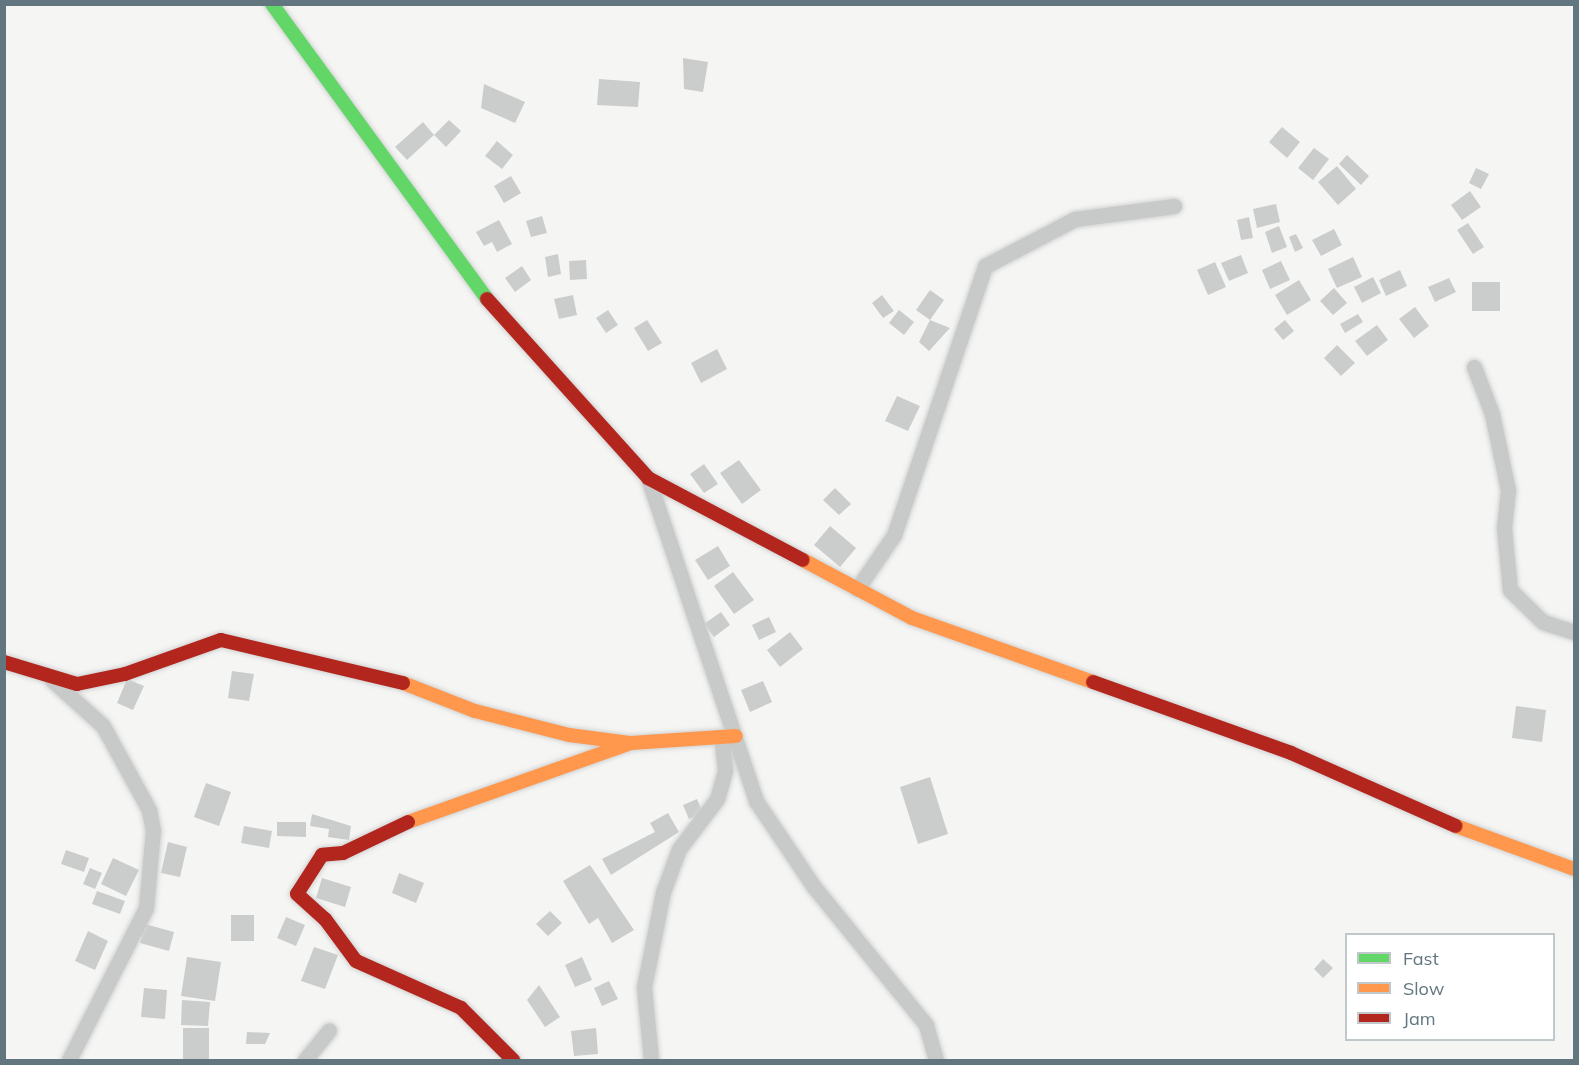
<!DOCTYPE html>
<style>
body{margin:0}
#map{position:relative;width:1579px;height:1065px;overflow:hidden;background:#f5f5f4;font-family:Mulish,sans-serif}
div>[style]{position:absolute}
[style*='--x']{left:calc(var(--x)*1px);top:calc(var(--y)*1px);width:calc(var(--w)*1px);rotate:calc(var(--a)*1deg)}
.building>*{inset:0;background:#cbcdcd}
.roads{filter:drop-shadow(0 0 2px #d1d2d2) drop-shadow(0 0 2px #d1d2d2)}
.street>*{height:15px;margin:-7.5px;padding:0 7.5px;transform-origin:7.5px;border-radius:7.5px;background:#c8caca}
.fast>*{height:14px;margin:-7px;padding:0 7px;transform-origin:7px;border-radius:7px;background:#63d668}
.slow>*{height:14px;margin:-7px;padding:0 7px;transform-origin:7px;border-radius:7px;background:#ff974d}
.jam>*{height:14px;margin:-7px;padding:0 7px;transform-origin:7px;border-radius:7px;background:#b3261e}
span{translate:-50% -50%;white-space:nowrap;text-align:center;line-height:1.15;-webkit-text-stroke:6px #fff;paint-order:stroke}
.frame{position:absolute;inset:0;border:6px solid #61767e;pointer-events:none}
.legend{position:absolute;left:1345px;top:933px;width:210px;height:108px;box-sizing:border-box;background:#fff;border:2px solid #c0c8cb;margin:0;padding:8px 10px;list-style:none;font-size:18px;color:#61767e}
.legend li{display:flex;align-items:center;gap:12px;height:30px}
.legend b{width:30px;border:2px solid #c0c8cb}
</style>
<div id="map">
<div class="building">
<i style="clip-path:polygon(683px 58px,708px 62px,703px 92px,684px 89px)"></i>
<i style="clip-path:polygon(599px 79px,640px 82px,638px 107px,597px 105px)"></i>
<i style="clip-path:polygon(484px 84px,525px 102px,515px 123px,481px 108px)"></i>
<i style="clip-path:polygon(449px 120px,461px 131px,446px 147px,434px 135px)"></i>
<i style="clip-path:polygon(423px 122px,434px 135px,407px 160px,395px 147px)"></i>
<i style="clip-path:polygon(1282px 127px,1300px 142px,1287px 158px,1269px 142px)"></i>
<i style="clip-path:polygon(497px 141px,513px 155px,502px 169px,485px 156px)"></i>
<i style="clip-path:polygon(1314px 148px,1329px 159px,1313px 180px,1298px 168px)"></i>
<i style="clip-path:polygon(1347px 155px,1369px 176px,1361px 185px,1339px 164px)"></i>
<i style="clip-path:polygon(1337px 166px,1356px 189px,1338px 205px,1318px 182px)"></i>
<i style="clip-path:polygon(1476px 168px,1489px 174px,1481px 189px,1469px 183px)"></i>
<i style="clip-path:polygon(511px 176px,521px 193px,504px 203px,494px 186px)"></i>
<i style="clip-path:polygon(1470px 191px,1481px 207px,1462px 220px,1451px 205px)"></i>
<i style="clip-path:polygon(1276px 204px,1280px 222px,1257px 228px,1253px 209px)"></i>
<i style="clip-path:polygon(542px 216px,547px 233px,531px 237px,526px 221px)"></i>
<i style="clip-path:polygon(1249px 217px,1253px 238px,1241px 240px,1237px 220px)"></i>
<i style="clip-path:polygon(499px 220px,512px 244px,497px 252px,492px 242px,484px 246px,476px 232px)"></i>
<i style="clip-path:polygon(1468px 223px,1484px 247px,1473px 254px,1457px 230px)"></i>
<i style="clip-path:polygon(1279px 226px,1287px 247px,1272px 253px,1265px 232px)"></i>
<i style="clip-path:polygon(1334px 229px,1342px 245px,1321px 256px,1312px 240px)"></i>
<i style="clip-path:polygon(1296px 234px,1303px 248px,1295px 252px,1289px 237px)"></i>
<i style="clip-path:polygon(558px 254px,561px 274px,548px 277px,545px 257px)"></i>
<i style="clip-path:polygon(1241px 255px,1248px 273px,1229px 281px,1221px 263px)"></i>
<i style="clip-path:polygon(1353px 257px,1362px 277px,1337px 288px,1328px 269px)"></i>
<i style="clip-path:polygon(586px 260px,587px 279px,570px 280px,569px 261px)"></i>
<i style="clip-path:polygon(1281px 261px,1290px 280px,1270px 289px,1262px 270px)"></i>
<i style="clip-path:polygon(1215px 262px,1226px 287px,1208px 295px,1197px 270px)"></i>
<i style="clip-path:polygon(522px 266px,531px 280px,515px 292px,505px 278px)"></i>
<i style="clip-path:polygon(1400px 270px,1407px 286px,1386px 296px,1379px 280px)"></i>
<i style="clip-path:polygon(1373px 277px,1381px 293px,1362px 303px,1354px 287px)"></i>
<i style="clip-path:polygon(1449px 278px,1456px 292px,1435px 302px,1428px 287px)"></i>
<i style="clip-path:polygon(1299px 280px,1311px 300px,1287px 315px,1275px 295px)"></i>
<i style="clip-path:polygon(1472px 282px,1500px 282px,1500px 311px,1472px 311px)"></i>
<i style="clip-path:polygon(1334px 288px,1347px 303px,1333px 315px,1320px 301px)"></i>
<i style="clip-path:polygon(930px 290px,944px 300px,930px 320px,950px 328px,929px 351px,919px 342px,930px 320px,916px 310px)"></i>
<i style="clip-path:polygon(573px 295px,577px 315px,559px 319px,554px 299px)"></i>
<i style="clip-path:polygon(882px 295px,894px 311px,883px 318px,872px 303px)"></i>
<i style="clip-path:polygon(1415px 307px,1429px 326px,1414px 338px,1399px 319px)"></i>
<i style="clip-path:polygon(608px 310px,618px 325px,606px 333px,596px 318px)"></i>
<i style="clip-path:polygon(899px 310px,914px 322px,904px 335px,889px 323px)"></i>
<i style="clip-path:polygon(1358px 314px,1363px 322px,1345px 333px,1340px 324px)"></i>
<i style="clip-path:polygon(647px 320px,662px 343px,648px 351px,634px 328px)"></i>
<i style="clip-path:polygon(1285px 320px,1294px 331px,1283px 340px,1274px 329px)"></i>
<i style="clip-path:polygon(1377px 325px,1388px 340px,1367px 356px,1355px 341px)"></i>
<i style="clip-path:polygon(1337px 345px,1355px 363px,1341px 376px,1324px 358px)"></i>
<i style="clip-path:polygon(717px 349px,727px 369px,701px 383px,691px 363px)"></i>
<i style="clip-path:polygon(897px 396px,920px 406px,908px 431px,885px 421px)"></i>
<i style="clip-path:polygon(739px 460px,761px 490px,742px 504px,720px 473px)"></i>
<i style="clip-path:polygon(704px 464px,718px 484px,704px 493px,690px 474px)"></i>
<i style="clip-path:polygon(835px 488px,851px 504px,839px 515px,823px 500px)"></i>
<i style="clip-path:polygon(830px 526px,856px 548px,840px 567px,814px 545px)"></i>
<i style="clip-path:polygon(718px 546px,730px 566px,708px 580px,695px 560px)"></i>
<i style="clip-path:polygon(733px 572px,754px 600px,734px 614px,714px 586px)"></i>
<i style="clip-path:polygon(721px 612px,730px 625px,714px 637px,704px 624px)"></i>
<i style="clip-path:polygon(769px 617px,776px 632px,759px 640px,752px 625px)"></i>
<i style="clip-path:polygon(790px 632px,803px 649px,780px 667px,767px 650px)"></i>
<i style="clip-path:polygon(232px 671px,254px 674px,249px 701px,228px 698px)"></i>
<i style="clip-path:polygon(127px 679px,144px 686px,133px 710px,117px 703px)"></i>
<i style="clip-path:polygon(763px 681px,772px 702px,750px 712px,741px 690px)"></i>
<i style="clip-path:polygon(1516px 706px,1546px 710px,1542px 742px,1512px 738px)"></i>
<i style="clip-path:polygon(930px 777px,948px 834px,918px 844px,900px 787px)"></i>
<i style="clip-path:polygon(206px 783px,231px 792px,219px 826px,194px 817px)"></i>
<i style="clip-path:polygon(697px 799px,703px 813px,689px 819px,683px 805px)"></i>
<i style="clip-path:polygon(668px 813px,679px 832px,611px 875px,602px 859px,655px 832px,650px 823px)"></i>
<i style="clip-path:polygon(312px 814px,351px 826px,349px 840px,328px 837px,329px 829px,310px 826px)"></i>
<i style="clip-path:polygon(277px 822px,306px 822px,306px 837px,277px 836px)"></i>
<i style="clip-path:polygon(244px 826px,272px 831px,269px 848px,241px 843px)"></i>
<i style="clip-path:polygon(168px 842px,187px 847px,180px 877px,161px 873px)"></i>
<i style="clip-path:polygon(66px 850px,89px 858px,84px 872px,61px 864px)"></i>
<i style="clip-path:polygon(113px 858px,139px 870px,126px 896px,101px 884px)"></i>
<i style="clip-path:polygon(590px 865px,634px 930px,612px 943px,598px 918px,589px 924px,563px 881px)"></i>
<i style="clip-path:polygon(90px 868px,102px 873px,95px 889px,83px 884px)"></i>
<i style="clip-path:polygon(399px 873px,424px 883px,416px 903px,392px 893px)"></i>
<i style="clip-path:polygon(322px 878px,351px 887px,345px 907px,316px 898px)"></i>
<i style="clip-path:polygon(97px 891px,125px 901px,120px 914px,92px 904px)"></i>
<i style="clip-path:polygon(550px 911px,562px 923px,548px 936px,536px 924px)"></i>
<i style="clip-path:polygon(231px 915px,254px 915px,254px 941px,231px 941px)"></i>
<i style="clip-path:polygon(286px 917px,305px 925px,296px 946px,277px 938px)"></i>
<i style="clip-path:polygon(145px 924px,174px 932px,169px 951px,140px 943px)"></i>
<i style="clip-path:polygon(88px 931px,108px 941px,95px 970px,75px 961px)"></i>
<i style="clip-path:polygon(314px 947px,338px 955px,325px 989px,301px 981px)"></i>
<i style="clip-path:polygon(187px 957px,221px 962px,215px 1001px,181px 996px)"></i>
<i style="clip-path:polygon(582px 957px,592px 980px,575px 987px,565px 965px)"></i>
<i style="clip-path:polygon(1323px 959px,1333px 968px,1323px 978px,1314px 969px)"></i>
<i style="clip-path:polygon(609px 981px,618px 999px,602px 1006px,594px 988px)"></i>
<i style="clip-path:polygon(539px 985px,560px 1017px,545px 1027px,527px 1000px)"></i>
<i style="clip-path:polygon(144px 988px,167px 990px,165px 1019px,141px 1017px)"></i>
<i style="clip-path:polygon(182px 1000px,210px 1002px,208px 1026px,181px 1025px)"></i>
<i style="clip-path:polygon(183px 1028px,209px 1028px,209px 1060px,183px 1060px)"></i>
<i style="clip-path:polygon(596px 1028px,598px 1054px,574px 1056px,571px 1031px)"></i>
<i style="clip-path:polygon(247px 1032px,270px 1033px,265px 1044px,246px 1044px)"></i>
</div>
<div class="roads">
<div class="street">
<i style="--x:1474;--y:367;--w:50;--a:69"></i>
<i style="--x:1492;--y:414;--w:78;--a:78.1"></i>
<i style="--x:1508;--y:490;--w:38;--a:96"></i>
<i style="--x:1504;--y:528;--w:62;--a:84.5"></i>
<i style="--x:1510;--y:590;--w:46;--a:44.1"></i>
<i style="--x:1543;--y:622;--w:33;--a:18"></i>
<i style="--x:648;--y:478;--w:341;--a:71.5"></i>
<i style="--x:756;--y:801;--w:104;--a:56"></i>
<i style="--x:814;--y:887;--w:178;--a:50.9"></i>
<i style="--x:926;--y:1025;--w:36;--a:74"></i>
<i style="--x:857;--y:589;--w:65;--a:-55.6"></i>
<i style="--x:894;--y:535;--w:284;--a:-71.3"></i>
<i style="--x:985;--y:266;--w:102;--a:-27.6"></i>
<i style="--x:1075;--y:219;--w:100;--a:-7.5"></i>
<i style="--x:52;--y:680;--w:69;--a:42"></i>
<i style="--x:103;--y:726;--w:96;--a:61.3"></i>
<i style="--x:149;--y:810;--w:20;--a:79"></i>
<i style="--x:153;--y:830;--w:78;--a:95.1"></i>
<i style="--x:146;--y:908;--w:170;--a:116.9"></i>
<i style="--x:305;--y:1060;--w:38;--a:-51"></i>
<i style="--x:651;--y:1060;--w:73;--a:-95.5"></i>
<i style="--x:644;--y:987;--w:97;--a:-78.7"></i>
<i style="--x:663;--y:892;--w:46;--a:-69.6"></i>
<i style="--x:679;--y:849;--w:63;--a:-52.8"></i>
<i style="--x:717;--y:799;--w:29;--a:-74"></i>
<i style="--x:725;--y:771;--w:30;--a:-96"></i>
</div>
<div class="fast">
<i style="--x:272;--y:4;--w:365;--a:53.9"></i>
</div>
<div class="slow">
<i style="--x:803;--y:560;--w:123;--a:28"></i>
<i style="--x:912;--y:618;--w:192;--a:19.5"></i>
<i style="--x:403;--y:683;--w:77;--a:21.3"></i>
<i style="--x:475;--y:711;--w:97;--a:14.3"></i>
<i style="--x:569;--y:735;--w:63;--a:7.4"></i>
<i style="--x:631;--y:743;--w:105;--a:-3.8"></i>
<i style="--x:408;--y:822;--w:233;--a:-19.5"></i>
<i style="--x:1456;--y:826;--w:126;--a:20"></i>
</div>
<div class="jam">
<i style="--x:487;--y:299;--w:241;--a:48"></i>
<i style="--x:648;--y:478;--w:175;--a:27.9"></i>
<i style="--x:4;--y:662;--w:76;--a:16.8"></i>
<i style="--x:77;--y:684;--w:49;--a:-11.8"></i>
<i style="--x:125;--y:674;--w:102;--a:-19.5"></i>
<i style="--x:221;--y:640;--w:187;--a:13.3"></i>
<i style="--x:1093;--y:682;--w:210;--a:19.7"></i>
<i style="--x:1291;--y:753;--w:180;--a:23.9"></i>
<i style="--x:408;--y:822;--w:72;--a:154.5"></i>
<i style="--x:343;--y:853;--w:21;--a:175"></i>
<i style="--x:322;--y:855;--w:46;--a:122.7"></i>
<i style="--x:297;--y:894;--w:38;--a:42"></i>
<i style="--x:325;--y:919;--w:52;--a:53.6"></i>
<i style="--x:356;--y:961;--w:115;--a:24.1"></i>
<i style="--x:461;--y:1008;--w:74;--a:45"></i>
</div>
</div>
<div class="frame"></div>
<ul class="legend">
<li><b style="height:8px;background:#63d668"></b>Fast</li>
<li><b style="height:8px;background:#ff974d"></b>Slow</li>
<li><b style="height:8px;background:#b3261e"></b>Jam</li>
</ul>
</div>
